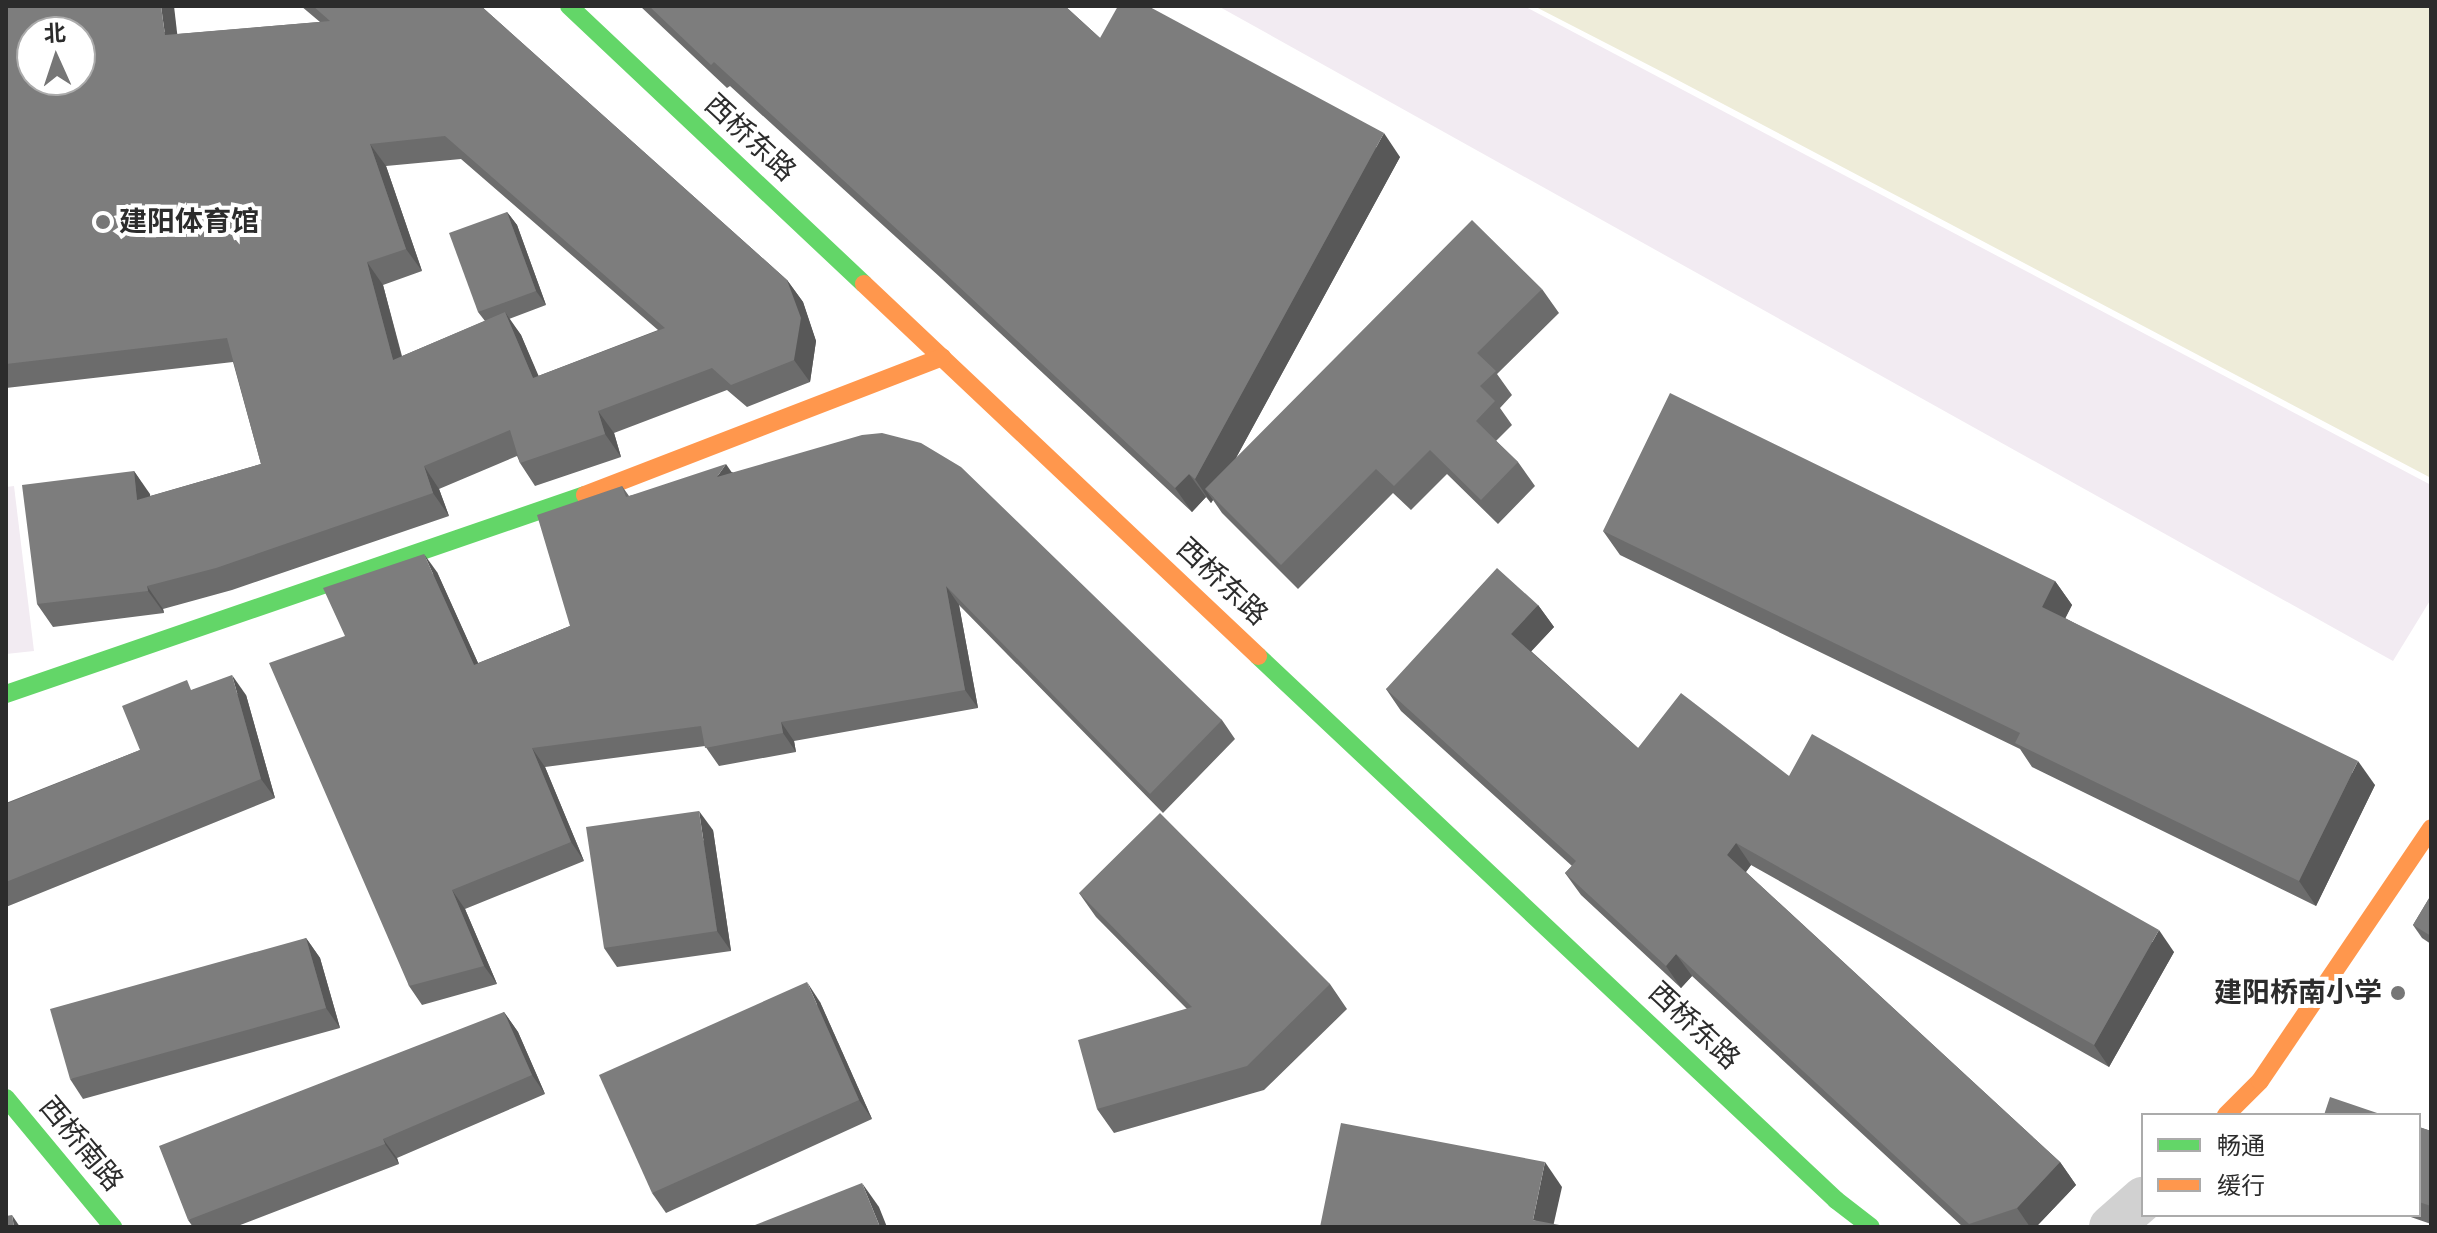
<!DOCTYPE html>
<meta charset="utf-8">
<style>
body{margin:0}
#map{position:relative;width:2437px;height:1233px;overflow:hidden;background:#fff;font-family:"Source Sans 3","Noto Sans SC",sans-serif}
div>[style]{position:absolute}
[style*='--x']{left:calc(var(--x)*1px);top:calc(var(--y)*1px);width:calc(var(--w)*1px);rotate:calc(var(--a)*1deg)}
.green>*{inset:0;background:#f2ebf2}
.water>*{inset:0;background:#eeecd9}
.street>*{height:44px;margin:-22px;padding:0 22px;transform-origin:22px;border-radius:22px;background:#d1d1d1}
.fast>*{height:18px;margin:-9px;padding:0 9px;transform-origin:9px;border-radius:9px;background:#63d668}
.slow>*{height:18px;margin:-9px;padding:0 9px;transform-origin:9px;border-radius:9px;background:#ff974d}
.wall>*{inset:0;background:#6c6c6c}
.shaded-wall>*{inset:0;background:#585858}
.building>*{inset:0;background:#7d7d7d}
.dots>*{width:22px;height:22px;translate:-50% -50%;box-sizing:border-box;border:4px solid #fff;border-radius:50%}
span{translate:-50% -50%;white-space:nowrap;text-align:center;line-height:1.15;-webkit-text-stroke:8px #fff;paint-order:stroke}
.street-label{font-size:28px;color:#2c2c2c}
.poi-label{font-size:28px;color:#2c2c2c;font-weight:700}
.left{translate:0 -50%;text-align:left}
.right{translate:-100% -50%;text-align:right}
.frame{position:absolute;inset:0;border:8px solid #2c2c2c;pointer-events:none}
.legend{position:absolute;left:2141px;top:1113px;width:280px;height:104px;box-sizing:border-box;background:#fff;border:2px solid #ababab;margin:0;padding:10px 14px;list-style:none;font-size:24px;color:#2c2c2c}
.legend li{display:flex;align-items:center;gap:16px;height:40px}
.legend b{width:40px;border:2px solid #ababab}
.north{position:absolute;left:16px;top:16px;width:80px;height:80px;box-sizing:border-box;background:#fff;border:2px solid #ababab;border-radius:50%;rotate:357deg;font-size:22px;font-weight:700;line-height:32px;text-align:center;color:#2c2c2c}
.north::after{content:'';display:block;margin:auto;width:28px;height:36px;background:#767676;clip-path:polygon(50% 0,100% 100%,50% 72%,0 100%)}
</style>
<div id="map">
<div class="green">
<i style="clip-path:polygon(1218px 6px,1524px 6px,2431px 485px,2431px 599px,2393px 661px)"></i>
<i style="clip-path:polygon(14px 486px,34px 651px,6px 654px,6px 487px)"></i>
</div>
<div class="water">
<i style="clip-path:polygon(1534px 6px,2431px 6px,2431px 478px,1670px 76px)"></i>
</div>
<div class="street">
<i style="--x:2111;--y:1227;--w:43;--a:-41.2"></i>
</div>
<div class="fast">
<i style="--x:569;--y:6;--w:405;--a:43.3"></i>
<i style="--x:1258;--y:656;--w:794;--a:43.26"></i>
<i style="--x:1836;--y:1200;--w:44;--a:37.6"></i>
<i style="--x:6;--y:694;--w:612;--a:-18.97"></i>
<i style="--x:6;--y:1098;--w:168;--a:50.3"></i>
</div>
<div class="slow">
<i style="--x:864;--y:284;--w:542;--a:43.35"></i>
<i style="--x:585;--y:495;--w:383;--a:-21.1"></i>
<i style="--x:2226;--y:1115;--w:48;--a:-45"></i>
<i style="--x:2260;--y:1081;--w:305;--a:-55.9"></i>
</div>
<div class="wall">
<i style="clip-path:polygon(evenodd,6px 6px,178px 34px,320px 22px,301px 6px,481px 6px,787px 280px,803px 302px,816px 341px,810px 382px,747px 407px,727px 390px,614px 433px,621px 457px,535px 486px,520px 463px,517px 456px,439px 489px,449px 516px,232px 590px,163px 609px,164px 613px,53px 627px,37px 604px,134px 471px,150px 496px,261px 464px,233px 362px,6px 388px,6px 6px,461px 159px,658px 330px,538px 376px,521px 335px,509px 319px,546px 305px,517px 225px,507px 212px,478px 312px,485px 321px,402px 356px,383px 285px,422px 271px,386px 166px,461px 159px)"></i>
<i style="clip-path:polygon(640px 6px,1065px 6px,1100px 38px,1400px 157px,1236px 458px,1542px 289px,1559px 313px,1497px 374px,1512px 395px,1500px 408px,1512px 425px,1496px 441px,1518px 462px,1535px 486px,1498px 524px,1447px 474px,1411px 510px,1393px 493px,1298px 589px,1222px 513px,1213px 500px,1211px 503px,1206px 497px,1192px 512px,941px 278px,730px 86px,727px 88px)"></i>
<i style="clip-path:polygon(732px 472px,1222px 720px,1235px 739px,1163px 813px,959px 605px,978px 708px,794px 741px,796px 752px,719px 766px,705px 746px,545px 767px,584px 861px,465px 909px,497px 984px,422px 1005px,409px 986px,345px 636px,437px 572px,478px 663px,570px 626px,622px 486px,629px 496px)"></i>
<i style="clip-path:polygon(1603px 531px,2055px 581px,2072px 605px,2065px 618px,2375px 785px,2316px 906px,2032px 767px,2020px 749px,1620px 555px)"></i>
<i style="clip-path:polygon(1538px 605px,1554px 627px,1531px 651px,1638px 748px,1789px 776px,2174px 952px,2109px 1067px,1751px 865px,1746px 872px,2060px 1162px,2076px 1185px,2036px 1227px,1963px 1227px,1692px 976px,1681px 988px,1581px 895px,1565px 873px,1572px 866px,1401px 711px,1386px 689px)"></i>
<i style="clip-path:polygon(194px 689px,246px 695px,275px 798px,6px 907px,6px 803px,140px 750px)"></i>
<i style="clip-path:polygon(713px 830px,731px 951px,617px 967px,604px 948px)"></i>
<i style="clip-path:polygon(1079px 893px,1330px 984px,1347px 1009px,1264px 1090px,1114px 1133px,1097px 1109px,1187px 1009px,1096px 917px)"></i>
<i style="clip-path:polygon(2431px 895px,2431px 944px,2422px 938px,2413px 925px)"></i>
<i style="clip-path:polygon(306px 938px,320px 958px,340px 1028px,83px 1099px,70px 1079px)"></i>
<i style="clip-path:polygon(820px 1002px,872px 1119px,666px 1213px,652px 1193px)"></i>
<i style="clip-path:polygon(504px 1012px,518px 1032px,545px 1094px,397px 1158px,399px 1164px,235px 1227px,193px 1227px,188px 1220px)"></i>
<i style="clip-path:polygon(2419px 1127px,2431px 1131px,2431px 1224px,2405px 1215px,2419px 1215px)"></i>
</div>
<div class="shaded-wall">
<i style="clip-path:polygon(161px 6px,174px 6px,180px 58px,165px 35px)"></i>
<i style="clip-path:polygon(1384px 133px,1400px 157px,1214px 498px,1205px 489px,1213px 500px,1211px 503px,1195px 479px)"></i>
<i style="clip-path:polygon(370px 144px,386px 166px,422px 271px,406px 249px)"></i>
<i style="clip-path:polygon(507px 212px,517px 225px,546px 305px,536px 291px)"></i>
<i style="clip-path:polygon(367px 262px,383px 285px,408px 382px,393px 360px)"></i>
<i style="clip-path:polygon(787px 280px,803px 302px,816px 341px,810px 382px,794px 360px)"></i>
<i style="clip-path:polygon(505px 312px,521px 335px,549px 400px,533px 378px)"></i>
<i style="clip-path:polygon(598px 411px,614px 433px,621px 457px,605px 434px)"></i>
<i style="clip-path:polygon(726px 464px,739px 483px,717px 477px)"></i>
<i style="clip-path:polygon(424px 466px,439px 489px,449px 516px,433px 493px)"></i>
<i style="clip-path:polygon(134px 471px,150px 494px,153px 522px,137px 500px)"></i>
<i style="clip-path:polygon(1189px 474px,1206px 497px,1192px 512px,1175px 488px)"></i>
<i style="clip-path:polygon(424px 554px,437px 572px,487px 683px,474px 665px)"></i>
<i style="clip-path:polygon(2055px 581px,2072px 605px,2059px 631px,2042px 607px)"></i>
<i style="clip-path:polygon(147px 586px,163px 609px,164px 613px,148px 591px)"></i>
<i style="clip-path:polygon(946px 586px,959px 605px,978px 708px,965px 690px)"></i>
<i style="clip-path:polygon(1538px 605px,1554px 627px,1527px 656px,1511px 634px)"></i>
<i style="clip-path:polygon(232px 675px,246px 695px,275px 798px,261px 779px)"></i>
<i style="clip-path:polygon(781px 722px,794px 741px,796px 752px,783px 733px)"></i>
<i style="clip-path:polygon(532px 748px,545px 767px,584px 861px,571px 842px)"></i>
<i style="clip-path:polygon(2358px 761px,2375px 785px,2316px 906px,2299px 881px)"></i>
<i style="clip-path:polygon(699px 811px,713px 830px,731px 951px,717px 931px)"></i>
<i style="clip-path:polygon(1736px 843px,1751px 865px,1742px 877px,1727px 855px)"></i>
<i style="clip-path:polygon(452px 890px,465px 909px,497px 984px,484px 966px)"></i>
<i style="clip-path:polygon(2159px 930px,2174px 952px,2109px 1067px,2094px 1045px)"></i>
<i style="clip-path:polygon(306px 938px,320px 958px,340px 1028px,326px 1008px)"></i>
<i style="clip-path:polygon(1676px 954px,1692px 976px,1681px 988px,1666px 966px)"></i>
<i style="clip-path:polygon(807px 982px,820px 1002px,872px 1119px,859px 1100px)"></i>
<i style="clip-path:polygon(504px 1012px,518px 1032px,545px 1094px,532px 1075px)"></i>
<i style="clip-path:polygon(383px 1139px,397px 1158px,399px 1164px,385px 1144px)"></i>
<i style="clip-path:polygon(1545px 1162px,1562px 1187px,1553px 1227px,1533px 1220px)"></i>
<i style="clip-path:polygon(2060px 1162px,2076px 1185px,2036px 1227px,2030px 1227px,2017px 1208px)"></i>
<i style="clip-path:polygon(862px 1183px,879px 1207px,887px 1227px,880px 1227px)"></i>
<i style="clip-path:polygon(12px 1215px,20px 1227px,14px 1227px)"></i>
</div>
<div class="building">
<i style="clip-path:polygon(evenodd,6px 6px,161px 6px,165px 35px,330px 21px,313px 6px,481px 6px,787px 280px,801px 318px,794px 360px,731px 385px,712px 368px,598px 411px,605px 434px,520px 463px,510px 430px,424px 466px,433px 493px,216px 568px,147px 586px,148px 591px,37px 604px,22px 485px,134px 471px,137px 500px,261px 464px,227px 338px,6px 364px,6px 6px,32px 32px,80px 32px,80px 80px,32px 80px,32px 32px,6px 6px,445px 136px,665px 328px,533px 378px,505px 312px,393px 360px,367px 262px,406px 249px,370px 144px,445px 136px)"></i>
<i style="clip-path:polygon(649px 6px,1065px 6px,1100px 38px,1118px 6px,1148px 6px,1384px 133px,1195px 479px,1189px 474px,1175px 488px,924px 254px,714px 62px,711px 65px)"></i>
<i style="clip-path:polygon(507px 212px,536px 291px,478px 312px,449px 233px)"></i>
<i style="clip-path:polygon(1472px 220px,1542px 289px,1477px 353px,1496px 371px,1480px 386px,1495px 401px,1476px 421px,1518px 462px,1481px 500px,1430px 450px,1394px 486px,1376px 469px,1281px 565px,1205px 489px)"></i>
<i style="clip-path:polygon(1670px 393px,2055px 581px,2042px 607px,2358px 761px,2299px 881px,2015px 743px,2020px 733px,1603px 531px)"></i>
<i style="clip-path:polygon(882px 433px,921px 443px,961px 467px,1222px 720px,1150px 794px,946px 586px,965px 690px,781px 722px,783px 733px,705px 748px,701px 726px,532px 748px,571px 842px,452px 890px,484px 966px,409px 986px,269px 663px,345px 636px,323px 588px,424px 554px,474px 665px,570px 626px,537px 515px,622px 486px,626px 497px,726px 464px,717px 477px,862px 435px)"></i>
<i style="clip-path:polygon(1497px 568px,1538px 605px,1511px 634px,1638px 748px,1681px 693px,1789px 776px,1812px 734px,2159px 930px,2094px 1045px,1736px 843px,1727px 855px,2060px 1162px,2017px 1208px,1969px 1224px,1676px 954px,1666px 966px,1565px 873px,1576px 861px,1386px 689px)"></i>
<i style="clip-path:polygon(232px 675px,261px 779px,6px 882px,6px 804px,140px 750px,122px 706px,187px 680px,191px 690px)"></i>
<i style="clip-path:polygon(699px 811px,717px 931px,604px 948px,586px 827px)"></i>
<i style="clip-path:polygon(1160px 813px,1330px 984px,1247px 1066px,1097px 1109px,1078px 1040px,1192px 1007px,1079px 893px)"></i>
<i style="clip-path:polygon(2431px 895px,2431px 936px,2413px 925px)"></i>
<i style="clip-path:polygon(306px 938px,326px 1008px,70px 1079px,50px 1009px)"></i>
<i style="clip-path:polygon(807px 982px,859px 1100px,652px 1193px,599px 1075px)"></i>
<i style="clip-path:polygon(504px 1012px,532px 1075px,383px 1139px,385px 1144px,188px 1220px,159px 1146px)"></i>
<i style="clip-path:polygon(2330px 1097px,2383px 1115px,2324px 1115px)"></i>
<i style="clip-path:polygon(1341px 1123px,1545px 1162px,1533px 1220px,1570px 1227px,1320px 1227px)"></i>
<i style="clip-path:polygon(2419px 1127px,2431px 1131px,2431px 1206px,2419px 1202px)"></i>
<i style="clip-path:polygon(862px 1183px,880px 1227px,750px 1227px)"></i>
<i style="clip-path:polygon(12px 1215px,14px 1227px,6px 1227px,6px 1216px)"></i>
</div>
<div class="dots">
<i style="left:103px;top:222px;background:#767676"></i>
<i style="left:2398px;top:993px;background:#767676"></i>
</div>
<div class="street-label">
<span style="left:750px;top:138px;rotate:43deg">西桥东路</span>
<span style="left:1222px;top:582px;rotate:43deg">西桥东路</span>
<span style="left:1694px;top:1026px;rotate:43deg">西桥东路</span>
<span style="left:81px;top:1144px;rotate:50deg">西桥南路</span>
</div>
<div class="poi-label">
<span class="left" style="left:119px;top:222px">建阳体育馆</span>
<span class="right" style="left:2382px;top:993px">建阳桥南小学</span>
</div>
<div class="frame"></div>
<ul class="legend">
<li><b style="height:10px;background:#63d668"></b>畅通</li>
<li><b style="height:10px;background:#ff974d"></b>缓行</li>
</ul>
<div class="north">北</div>
</div>
